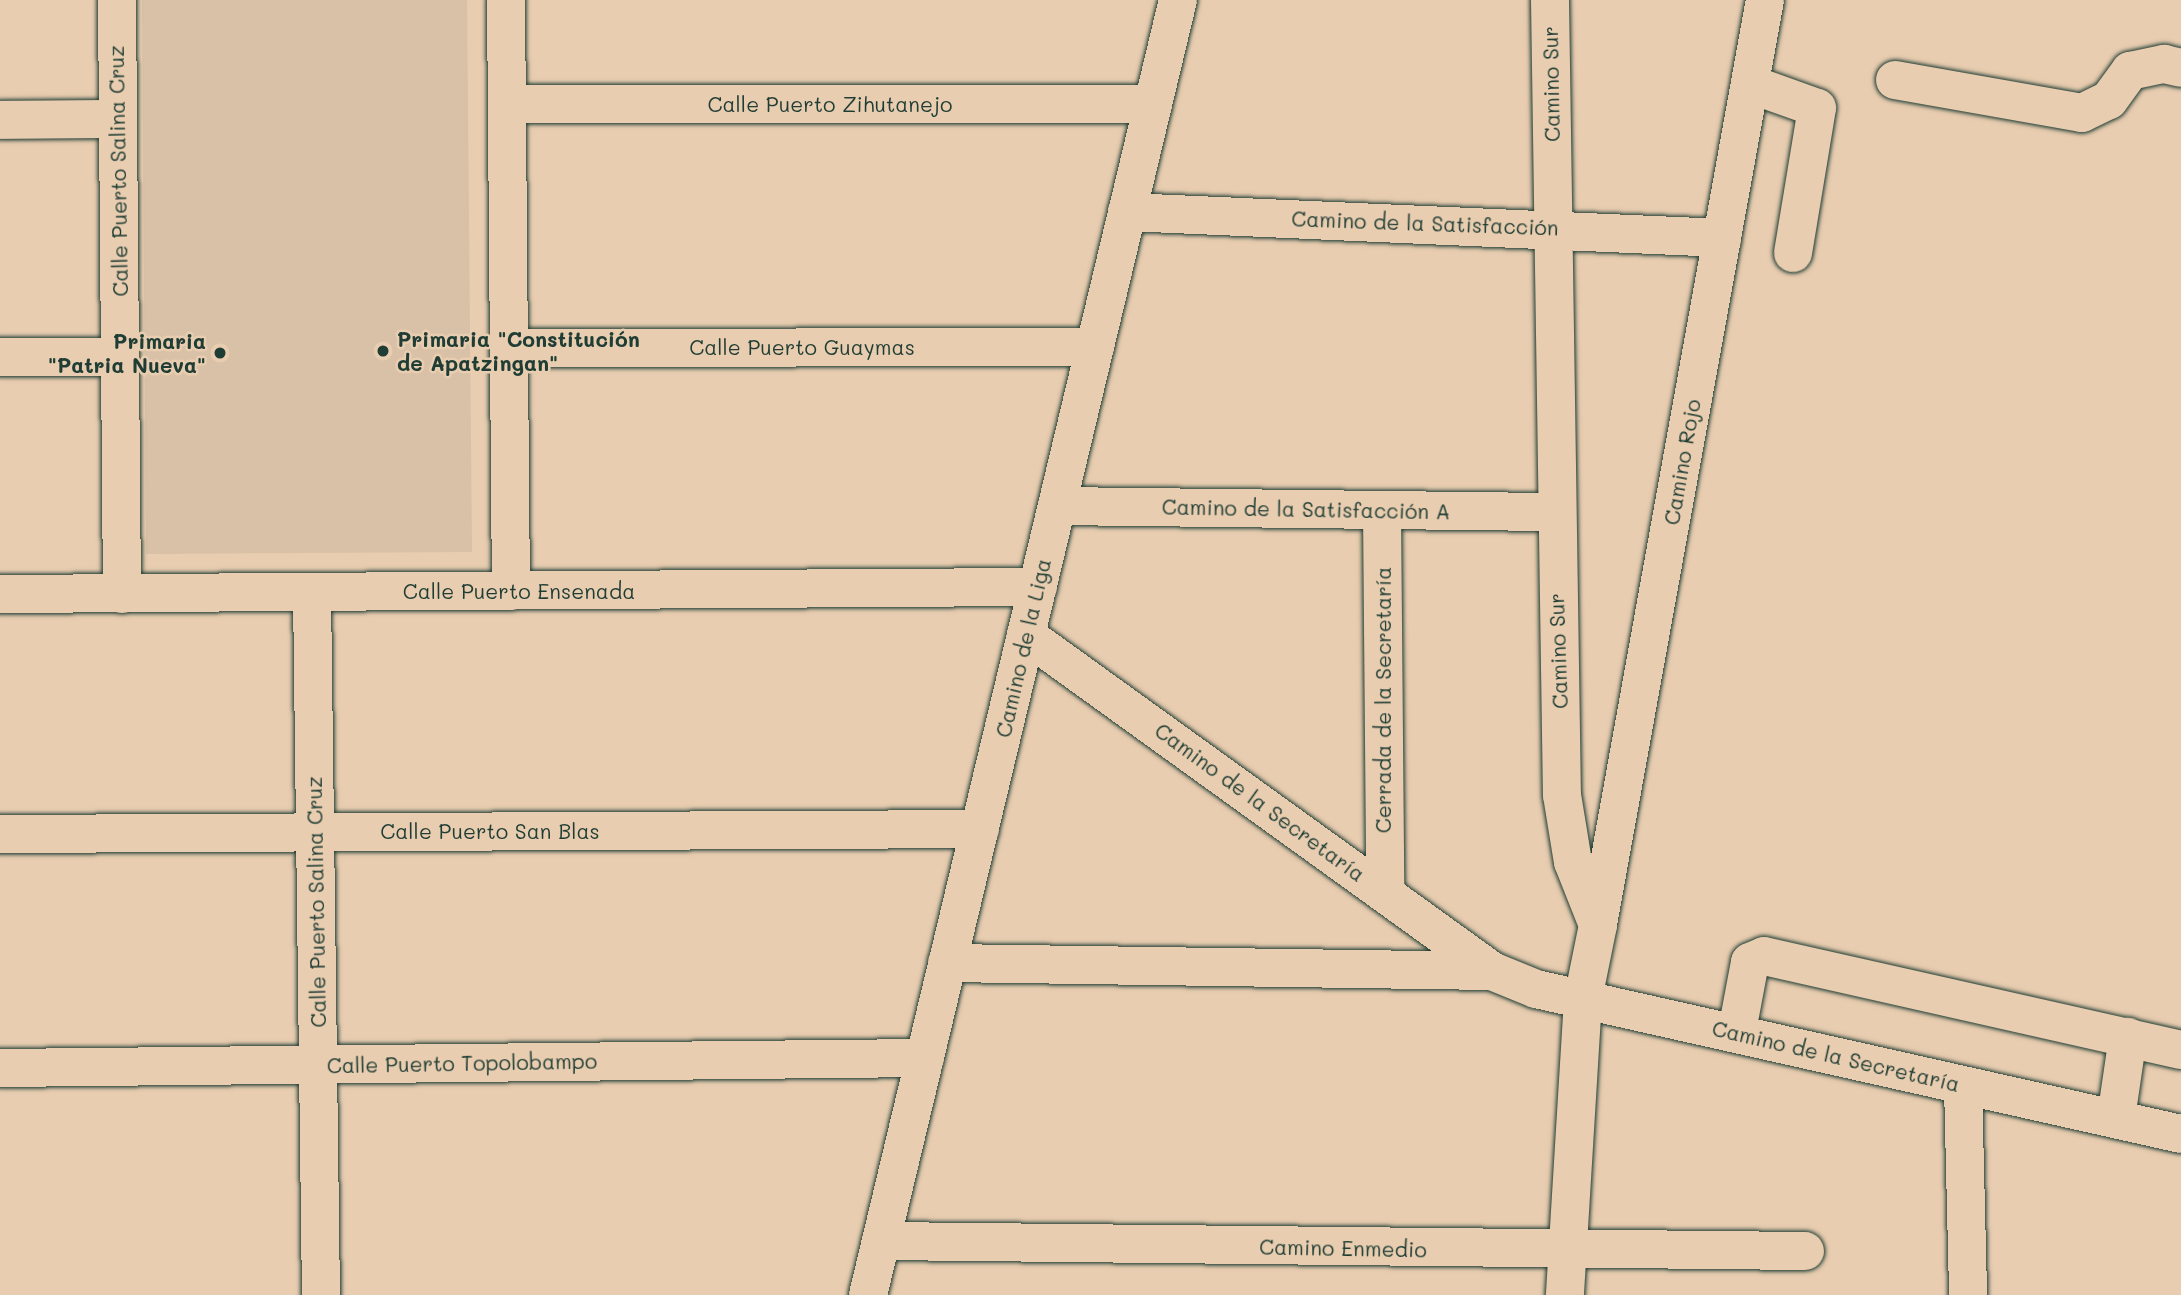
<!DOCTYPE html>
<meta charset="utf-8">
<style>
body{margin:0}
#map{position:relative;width:2181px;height:1295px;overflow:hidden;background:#e9cdb0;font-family:Mali,sans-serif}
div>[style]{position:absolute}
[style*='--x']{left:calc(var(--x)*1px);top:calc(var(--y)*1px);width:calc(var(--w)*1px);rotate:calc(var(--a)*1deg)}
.built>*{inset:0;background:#d8c1a6}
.roads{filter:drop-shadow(0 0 2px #1f3d34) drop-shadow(0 0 2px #1f3d34)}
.minor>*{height:38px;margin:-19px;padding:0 19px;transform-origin:19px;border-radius:19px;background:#e9cdb0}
.dots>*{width:19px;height:19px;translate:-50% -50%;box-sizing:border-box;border:4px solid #e9cdb0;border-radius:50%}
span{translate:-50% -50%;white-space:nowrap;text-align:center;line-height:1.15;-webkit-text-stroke:5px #e9cdb0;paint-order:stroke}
.street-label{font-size:21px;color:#1f3d34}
.poi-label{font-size:21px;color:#1f3d34;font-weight:700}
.left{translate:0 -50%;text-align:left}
.right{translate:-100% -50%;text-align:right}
</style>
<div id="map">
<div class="built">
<i style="clip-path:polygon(142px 0,467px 0,472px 552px,146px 554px)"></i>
</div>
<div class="roads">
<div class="minor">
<i style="--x:117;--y:0;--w:594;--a:89.52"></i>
<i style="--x:506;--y:0;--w:591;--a:89.52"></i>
<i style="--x:1550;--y:0;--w:795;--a:89.14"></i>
<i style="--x:1562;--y:795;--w:68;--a:80.7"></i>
<i style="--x:1573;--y:862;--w:68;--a:68.4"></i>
<i style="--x:1598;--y:925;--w:76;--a:101.5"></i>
<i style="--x:1583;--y:999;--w:297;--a:93.5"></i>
<i style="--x:1895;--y:80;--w:190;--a:10"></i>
<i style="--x:2082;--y:113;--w:30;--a:-26"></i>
<i style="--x:2109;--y:100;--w:36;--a:-54"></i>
<i style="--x:2130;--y:71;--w:35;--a:-12"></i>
<i style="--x:2164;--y:64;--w:17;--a:13"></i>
<i style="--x:1750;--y:84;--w:71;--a:19.7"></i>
<i style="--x:1817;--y:108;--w:147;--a:99.4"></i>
<i style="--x:507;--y:104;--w:646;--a:0"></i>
<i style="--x:0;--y:120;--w:118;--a:-0.5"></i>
<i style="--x:1127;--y:212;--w:596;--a:2.5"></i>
<i style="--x:510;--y:348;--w:585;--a:-0.1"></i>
<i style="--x:0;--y:357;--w:120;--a:0"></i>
<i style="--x:1057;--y:506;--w:497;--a:0.7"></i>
<i style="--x:1382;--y:510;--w:381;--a:89.5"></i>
<i style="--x:312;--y:592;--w:703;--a:89.27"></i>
<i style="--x:0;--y:594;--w:1038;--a:-0.39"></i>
<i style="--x:1026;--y:635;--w:575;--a:35.79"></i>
<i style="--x:1492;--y:971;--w:48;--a:22.2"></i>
<i style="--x:1536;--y:989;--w:661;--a:12.67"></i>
<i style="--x:0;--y:834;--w:980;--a:-0.29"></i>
<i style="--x:1598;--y:924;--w:939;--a:-79.76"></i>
<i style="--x:947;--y:963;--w:545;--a:0.84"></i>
<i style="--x:1737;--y:1031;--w:70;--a:-79.3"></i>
<i style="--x:1750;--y:962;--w:15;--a:-23"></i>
<i style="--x:1764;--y:956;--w:427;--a:12.7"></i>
<i style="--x:0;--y:1068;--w:925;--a:-0.62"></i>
<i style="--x:1963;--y:1086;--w:209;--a:88.6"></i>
<i style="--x:2116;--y:1118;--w:82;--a:-81.6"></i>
<i style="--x:881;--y:1241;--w:924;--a:0.62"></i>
<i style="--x:868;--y:1295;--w:1332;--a:-76.54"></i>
</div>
</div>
<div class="dots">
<i style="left:383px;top:351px;background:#1f3d34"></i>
<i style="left:220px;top:353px;background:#1f3d34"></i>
</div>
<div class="street-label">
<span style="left:1551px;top:84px;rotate:-91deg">Camino Sur</span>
<span style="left:830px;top:104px">Calle Puerto Zihutanejo</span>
<span style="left:118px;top:171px;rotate:-91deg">Calle Puerto Salina Cruz</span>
<span style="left:1425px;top:223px;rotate:2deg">Camino de la Satisfacción</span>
<span style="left:802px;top:347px">Calle Puerto Guaymas</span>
<span style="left:1682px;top:462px;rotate:-80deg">Camino Rojo</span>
<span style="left:1306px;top:509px;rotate:1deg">Camino de la Satisfacción A</span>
<span style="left:519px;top:591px">Calle Puerto Ensenada</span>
<span style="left:1023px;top:648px;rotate:-77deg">Camino de la Liga</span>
<span style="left:1558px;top:651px;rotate:-92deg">Camino Sur</span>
<span style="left:1383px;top:700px;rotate:-90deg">Cerrada de la Secretaría</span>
<span style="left:1260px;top:802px;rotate:36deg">Camino de la Secretaría</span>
<span style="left:490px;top:831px">Calle Puerto San Blas</span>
<span style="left:316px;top:902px;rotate:-91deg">Calle Puerto Salina Cruz</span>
<span style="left:1836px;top:1056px;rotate:13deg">Camino de la Secretaría</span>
<span style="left:462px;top:1063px;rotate:-1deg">Calle Puerto Topolobampo</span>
<span style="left:1343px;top:1248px;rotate:1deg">Camino Enmedio</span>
</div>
<div class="poi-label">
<span class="left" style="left:397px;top:351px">Primaria "Constitución<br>de Apatzingan"</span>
<span class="right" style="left:206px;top:353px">Primaria<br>"Patria Nueva"</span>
</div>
</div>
